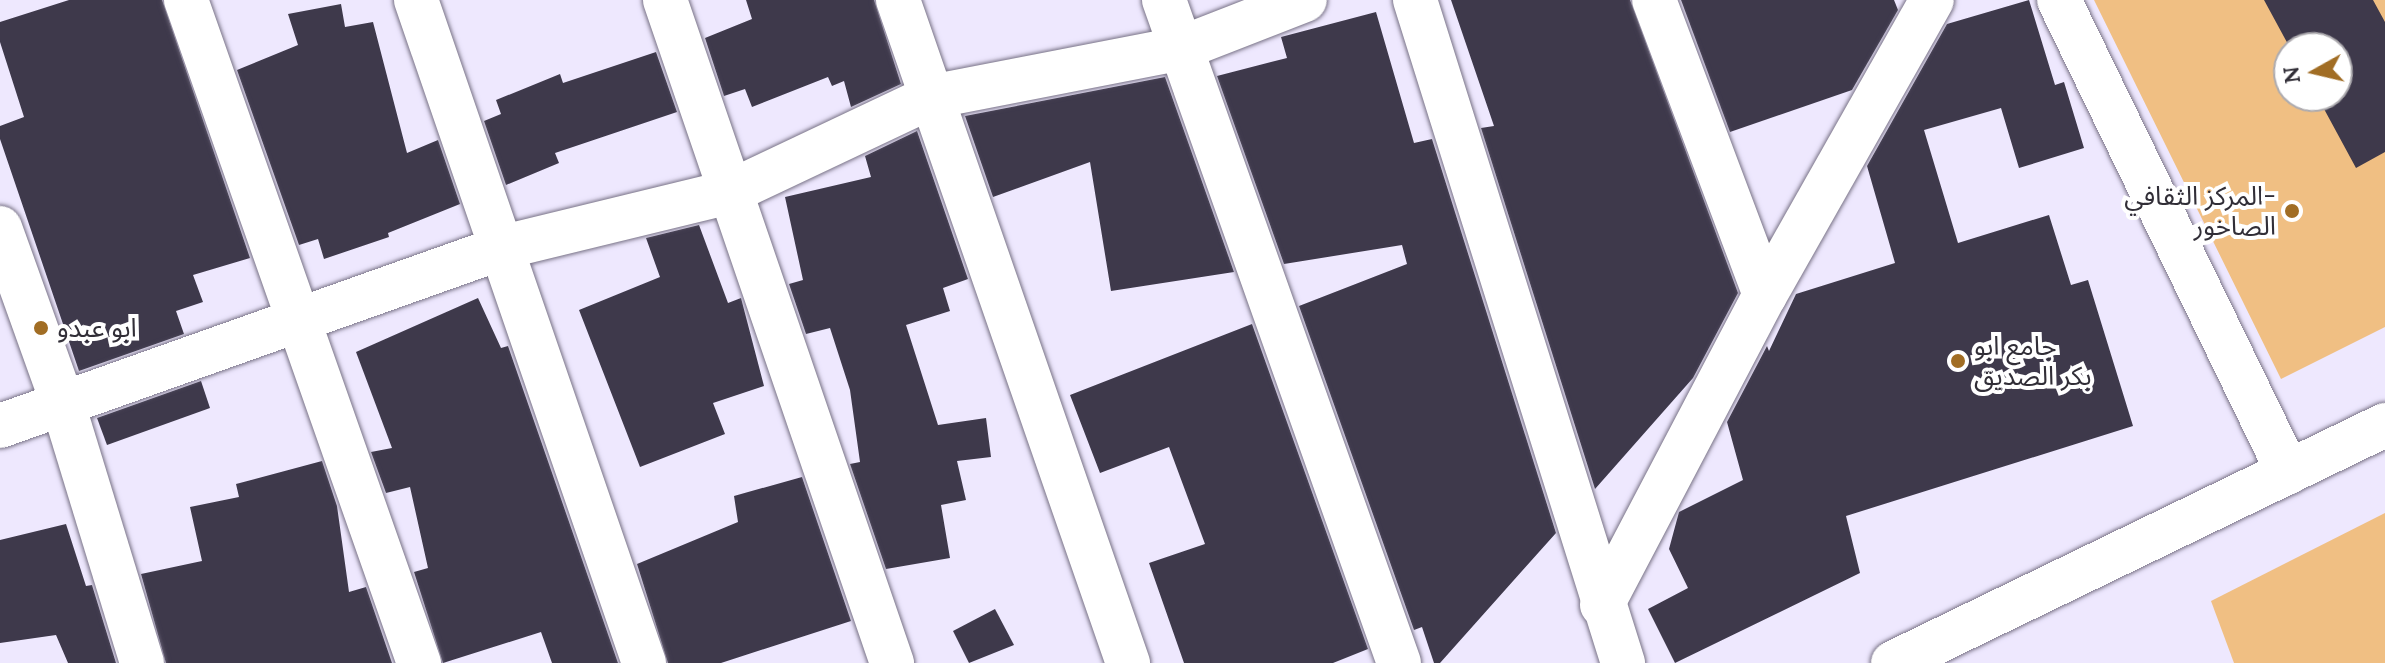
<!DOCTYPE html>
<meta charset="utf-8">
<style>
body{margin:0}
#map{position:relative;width:2385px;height:663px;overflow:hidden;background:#eee8fe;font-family:Lora,"Noto Sans Arabic",serif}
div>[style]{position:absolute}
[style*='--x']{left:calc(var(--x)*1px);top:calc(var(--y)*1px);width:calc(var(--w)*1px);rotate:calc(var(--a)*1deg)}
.green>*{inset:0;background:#f0bf83}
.building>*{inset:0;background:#3e394b}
.roads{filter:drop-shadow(0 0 2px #787286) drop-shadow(0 0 2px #787286)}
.minor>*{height:44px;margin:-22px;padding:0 22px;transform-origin:22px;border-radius:22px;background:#fff}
.secondary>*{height:44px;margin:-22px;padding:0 22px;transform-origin:22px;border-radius:22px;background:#fff}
.dots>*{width:22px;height:22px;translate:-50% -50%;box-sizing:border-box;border:4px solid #fff;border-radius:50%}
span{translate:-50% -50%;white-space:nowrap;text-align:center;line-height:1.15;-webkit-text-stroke:8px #fff;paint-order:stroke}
.poi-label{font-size:26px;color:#312e37}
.right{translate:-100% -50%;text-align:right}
.left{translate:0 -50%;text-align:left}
.north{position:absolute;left:2273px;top:32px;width:80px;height:80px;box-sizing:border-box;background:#fff;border:2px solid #adabaf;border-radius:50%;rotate:262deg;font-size:22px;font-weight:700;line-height:32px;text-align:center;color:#312e37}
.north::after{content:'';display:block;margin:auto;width:28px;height:36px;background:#a16d24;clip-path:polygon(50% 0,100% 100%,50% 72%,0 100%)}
</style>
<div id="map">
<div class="green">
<i style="clip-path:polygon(evenodd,2094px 0,2385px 0,2385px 327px,2281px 379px,2094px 0,2289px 48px,2337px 48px,2337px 96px,2289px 96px,2289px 48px)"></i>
<i style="clip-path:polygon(2385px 513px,2385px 663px,2234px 663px,2211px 601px)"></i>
</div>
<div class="building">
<i style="clip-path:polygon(69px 0,162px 0,250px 258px,193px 275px,203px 302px,176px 311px,184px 334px,79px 371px,0 139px,0 126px,24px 117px,0 42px,0 22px)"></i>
<i style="clip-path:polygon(746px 0,874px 0,901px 84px,851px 107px,844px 81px,832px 86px,828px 77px,752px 107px,745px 89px,724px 96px,705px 38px,752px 19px)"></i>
<i style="clip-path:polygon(1451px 0,1630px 0,1738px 293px,1693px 378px,1595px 489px,1481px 128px,1494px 126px)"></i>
<i style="clip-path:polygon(1681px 0,1894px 0,1898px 10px,1852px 90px,1730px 132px)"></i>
<i style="clip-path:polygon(2029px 0,2055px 85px,2064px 82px,2084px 148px,2019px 168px,2001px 108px,1924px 130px,1958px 243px,2049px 215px,2071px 285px,2088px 280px,2133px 426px,1846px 516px,1860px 573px,1675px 663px,1648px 609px,1688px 588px,1669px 549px,1679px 512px,1743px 480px,1727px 422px,1767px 346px,1769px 351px,1796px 294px,1895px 263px,1867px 166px,1947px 24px)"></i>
<i style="clip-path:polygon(2264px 0,2373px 0,2385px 22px,2385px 152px,2356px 168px,2317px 96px,2337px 96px,2337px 48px,2290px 48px)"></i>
<i style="clip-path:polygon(341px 4px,345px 27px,373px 22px,407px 153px,438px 140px,460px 204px,388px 233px,389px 237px,324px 259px,318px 239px,299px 245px,237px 70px,298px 45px,288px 14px)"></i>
<i style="clip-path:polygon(1376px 12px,1414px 143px,1432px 139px,1556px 533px,1440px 663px,1434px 663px,1422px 627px,1414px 630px,1299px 306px,1407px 264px,1402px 245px,1284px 264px,1217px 76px,1287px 58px,1281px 37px)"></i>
<i style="clip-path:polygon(656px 52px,677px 112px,555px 153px,559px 163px,506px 185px,484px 121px,501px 114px,496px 100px,560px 74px,563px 83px)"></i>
<i style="clip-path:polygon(1165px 77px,1234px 272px,1111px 291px,1090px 162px,993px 197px,965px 116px)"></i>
<i style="clip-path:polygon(917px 131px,968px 279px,943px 288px,950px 311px,906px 325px,938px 425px,986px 418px,991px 457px,957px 461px,966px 500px,941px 505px,950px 558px,886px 569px,850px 464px,860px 462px,850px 390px,830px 328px,806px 334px,789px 284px,803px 280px,785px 197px,871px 177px,865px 156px)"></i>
<i style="clip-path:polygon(699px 225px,728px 303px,741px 298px,764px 386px,713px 403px,725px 434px,640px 467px,579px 310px,660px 277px,646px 238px)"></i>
<i style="clip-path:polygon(478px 298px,501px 348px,508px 346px,618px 663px,552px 663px,541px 632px,443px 663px,414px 572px,428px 568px,410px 487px,386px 493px,371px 452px,392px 448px,356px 352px)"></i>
<i style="clip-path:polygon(1252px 324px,1368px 649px,1333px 663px,1184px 663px,1149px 563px,1205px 544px,1169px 447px,1100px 473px,1070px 395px)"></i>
<i style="clip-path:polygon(201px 381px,210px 408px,107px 445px,97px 418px)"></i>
<i style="clip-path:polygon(322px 461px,337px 506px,349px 592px,366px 587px,392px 663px,166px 663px,141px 574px,202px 561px,190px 507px,239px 497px,236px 484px)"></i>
<i style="clip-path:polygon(802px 477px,851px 621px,721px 663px,668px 663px,637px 564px,738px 522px,734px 496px)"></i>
<i style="clip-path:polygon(66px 524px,86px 586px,92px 585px,116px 663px,68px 663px,56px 635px,0 643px,0 540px)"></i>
<i style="clip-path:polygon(995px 609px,1014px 645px,969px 663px,953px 631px)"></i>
</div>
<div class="roads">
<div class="minor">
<i style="--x:186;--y:0;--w:703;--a:70.64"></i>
<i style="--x:416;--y:0;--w:701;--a:71.02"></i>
<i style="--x:665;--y:0;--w:701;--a:71.1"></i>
<i style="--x:898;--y:0;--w:702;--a:70.87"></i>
<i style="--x:1164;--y:0;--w:703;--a:70.48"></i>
<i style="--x:1415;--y:0;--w:695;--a:72.58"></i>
<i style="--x:2059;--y:0;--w:525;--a:64.12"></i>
<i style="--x:0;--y:228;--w:184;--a:70.3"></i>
<i style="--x:62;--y:401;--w:274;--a:73"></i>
<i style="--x:1765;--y:295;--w:339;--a:-60.5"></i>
<i style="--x:0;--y:426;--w:535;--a:-19.55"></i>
<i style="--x:504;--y:247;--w:233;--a:-13.7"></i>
<i style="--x:730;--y:192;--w:222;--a:-25.3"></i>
<i style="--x:931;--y:97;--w:253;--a:-11"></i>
<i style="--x:1179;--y:49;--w:135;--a:-21.3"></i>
<i style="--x:1602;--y:605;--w:350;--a:-62.3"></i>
<i style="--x:1765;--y:295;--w:315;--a:-110.6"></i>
</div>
<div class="secondary">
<i style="--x:1893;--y:663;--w:547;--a:-25.81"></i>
</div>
</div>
<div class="dots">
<i style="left:2292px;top:211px;background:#a16d24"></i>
<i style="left:41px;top:328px;background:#a16d24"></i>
<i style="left:1958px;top:361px;background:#a16d24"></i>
</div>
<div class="poi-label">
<span class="right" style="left:2276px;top:211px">المركز الثقافي-<br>الصاخور</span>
<span class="left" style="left:57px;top:328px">ابو عبدو</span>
<span class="left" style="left:1974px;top:361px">جامع ابو<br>بكر الصديق</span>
</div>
<div class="north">N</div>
</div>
